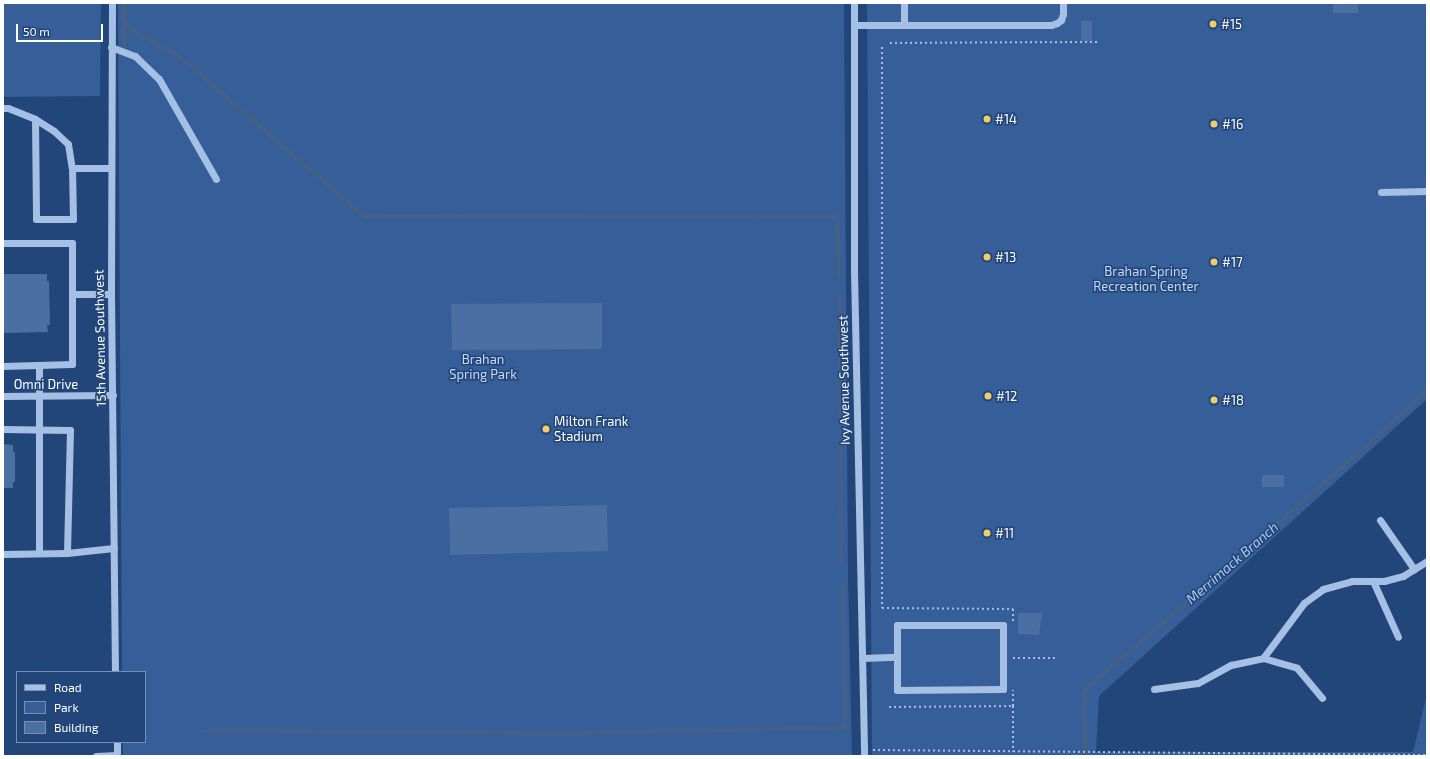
<!DOCTYPE html>
<style>
body{margin:0}
#map{position:relative;width:1430px;height:759px;overflow:hidden;background:#22457a;font-family:"Exo 2",sans-serif}
div>[style]{position:absolute}
[style*='--x']{left:calc(var(--x)*1px);top:calc(var(--y)*1px);width:calc(var(--w)*1px);rotate:calc(var(--a)*1deg)}
.green>*{inset:0;background:#365e98}
.stream>*{height:3.5px;margin:-1.75px;padding:0 1.75px;transform-origin:1.75px;border-radius:1.75px;background:#455f86}
.building>*{inset:0;background:#4b6fa3}
.path>*{height:2px;margin-top:-1px;transform-origin:0;background:repeating-linear-gradient(90deg,#a5bfe5 0 2px,transparent 0 5px)}
.minor>*{height:7px;margin:-3.5px;padding:0 3.5px;transform-origin:3.5px;border-radius:3.5px;background:#a5bfe5}
.dots>*{width:11px;height:11px;translate:-50% -50%;box-sizing:border-box;border:2px solid #22457a;border-radius:50%}
span{translate:-50% -50%;white-space:nowrap;text-align:center;line-height:1.15;-webkit-text-stroke:3px #22457a;paint-order:stroke}
.poi-label{font-size:13px;color:#fff}
.left{translate:0 -50%;text-align:left}
.park-label{font-size:13px;color:#c8daf4}
.street-label{font-size:13px;color:#fff}
.water-label{font-size:14px;color:#b0c9ed;font-style:italic}
.frame{position:absolute;inset:0;border:4px solid #fff;pointer-events:none}
.legend{position:absolute;left:16px;top:671px;width:130px;height:72px;box-sizing:border-box;background:#22457a;border:1px solid #7a8faf;margin:0;padding:5px 7px;list-style:none;font-size:12px;color:#fff}
.legend li{display:flex;align-items:center;gap:8px;height:20px}
.legend b{width:20px;border:1px solid #7a8faf}
.scale{position:absolute;left:16px;top:24px;width:87px;height:18px;box-sizing:border-box;border:2px solid #fff;border-top:0;padding-left:5px;font-size:12px;line-height:14px;white-space:nowrap;color:#fff;-webkit-text-stroke:3px #22457a;paint-order:stroke}
</style>
<div id="map">
<div class="green">
<i style="clip-path:polygon(3px 3px,101px 3px,100px 96px,3px 97px)"></i>
<i style="clip-path:polygon(118px 3px,844px 3px,848px 572px,852px 756px,123px 755px,123px 742px,145px 742px,145px 672px,122px 672px)"></i>
<i style="clip-path:polygon(867px 3px,1427px 3px,1427px 399px,1099px 696px,1096px 752px,1413px 752px,1427px 694px,1427px 756px,872px 756px)"></i>
</div>
<div class="stream">
<i style="--x:124;--y:16;--w:11;--a:68"></i>
<i style="--x:128;--y:26;--w:8;--a:40"></i>
<i style="--x:134;--y:31;--w:11;--a:27"></i>
<i style="--x:144;--y:36;--w:40;--a:29.7"></i>
<i style="--x:179;--y:56;--w:246;--a:40.9"></i>
<i style="--x:365;--y:217;--w:473;--a:-0.1"></i>
<i style="--x:838;--y:216;--w:61;--a:89.1"></i>
<i style="--x:124;--y:46;--w:43;--a:-90"></i>
<i style="--x:840;--y:296;--w:117;--a:89.5"></i>
<i style="--x:841;--y:441;--w:122;--a:89.5"></i>
<i style="--x:204;--y:731;--w:361;--a:0.3"></i>
<i style="--x:565;--y:733;--w:280;--a:-1"></i>
<i style="--x:845;--y:728;--w:143;--a:-90.8"></i>
<i style="--x:1086;--y:756;--w:47;--a:-92.4"></i>
<i style="--x:1084;--y:709;--w:19;--a:-87"></i>
<i style="--x:1085;--y:690;--w:374;--a:-40.9"></i>
<i style="--x:1368;--y:445;--w:81;--a:-43"></i>
</div>
<div class="building">
<i style="clip-path:polygon(1333px 3px,1358px 3px,1358px 13px,1333px 13px)"></i>
<i style="clip-path:polygon(1081px 21px,1092px 21px,1092px 41px,1081px 41px)"></i>
<i style="clip-path:polygon(3px 274px,47px 274px,47px 281px,49px 281px,50px 325px,47px 325px,48px 332px,3px 333px)"></i>
<i style="clip-path:polygon(602px 303px,602px 349px,452px 350px,451px 304px)"></i>
<i style="clip-path:polygon(3px 444px,13px 445px,13px 452px,15px 452px,15px 482px,13px 482px,13px 488px,3px 488px)"></i>
<i style="clip-path:polygon(1262px 475px,1284px 475px,1284px 487px,1262px 487px)"></i>
<i style="clip-path:polygon(607px 505px,608px 551px,450px 555px,449px 508px)"></i>
<i style="clip-path:polygon(1018px 613px,1042px 613px,1039px 635px,1018px 634px)"></i>
</div>
<div class="path">
<i style="--x:890;--y:43;--w:209;--a:-0.3"></i>
<i style="--x:882;--y:47;--w:561;--a:90"></i>
<i style="--x:882;--y:608;--w:131;--a:0.4"></i>
<i style="--x:1013;--y:609;--w:14;--a:90"></i>
<i style="--x:1013;--y:658;--w:44;--a:0"></i>
<i style="--x:1013;--y:706;--w:46;--a:90"></i>
<i style="--x:889;--y:707;--w:124;--a:-0.5"></i>
<i style="--x:1013;--y:706;--w:16;--a:-90"></i>
<i style="--x:873;--y:750;--w:554;--a:0.52"></i>
</div>
<div class="minor">
<i style="--x:112;--y:3;--w:291;--a:90.2"></i>
<i style="--x:111;--y:294;--w:378;--a:89.4"></i>
<i style="--x:854;--y:3;--w:268;--a:90"></i>
<i style="--x:854;--y:271;--w:485;--a:88.8"></i>
<i style="--x:854;--y:25;--w:50;--a:0"></i>
<i style="--x:904;--y:25;--w:22;--a:-90"></i>
<i style="--x:904;--y:25;--w:147;--a:0"></i>
<i style="--x:1051;--y:25;--w:6;--a:-18"></i>
<i style="--x:1057;--y:23;--w:5;--a:-37"></i>
<i style="--x:1061;--y:20;--w:6;--a:-72"></i>
<i style="--x:1063;--y:14;--w:11;--a:-90"></i>
<i style="--x:111;--y:47;--w:26;--a:21"></i>
<i style="--x:135;--y:56;--w:33;--a:44"></i>
<i style="--x:159;--y:79;--w:115;--a:60.3"></i>
<i style="--x:3;--y:108;--w:5;--a:0"></i>
<i style="--x:8;--y:108;--w:29;--a:22"></i>
<i style="--x:35;--y:119;--w:22;--a:32"></i>
<i style="--x:54;--y:131;--w:19;--a:43"></i>
<i style="--x:68;--y:144;--w:24;--a:81"></i>
<i style="--x:72;--y:168;--w:39;--a:0"></i>
<i style="--x:35;--y:119;--w:100;--a:89.4"></i>
<i style="--x:36;--y:219;--w:37;--a:0"></i>
<i style="--x:73;--y:219;--w:51;--a:-91.1"></i>
<i style="--x:1381;--y:192;--w:46;--a:-1.2"></i>
<i style="--x:3;--y:243;--w:69;--a:0"></i>
<i style="--x:72;--y:243;--w:121;--a:90"></i>
<i style="--x:72;--y:364;--w:69;--a:178.3"></i>
<i style="--x:72;--y:294;--w:39;--a:0"></i>
<i style="--x:3;--y:396;--w:110;--a:-0.5"></i>
<i style="--x:3;--y:429;--w:67;--a:0.9"></i>
<i style="--x:70;--y:430;--w:123;--a:91.4"></i>
<i style="--x:67;--y:553;--w:64;--a:179.1"></i>
<i style="--x:1380;--y:520;--w:60;--a:55.2"></i>
<i style="--x:39;--y:553;--w:188;--a:-90"></i>
<i style="--x:67;--y:553;--w:47;--a:-6.1"></i>
<i style="--x:1373;--y:581;--w:61;--a:65.9"></i>
<i style="--x:862;--y:658;--w:35;--a:-2"></i>
<i style="--x:897;--y:657;--w:33;--a:90"></i>
<i style="--x:897;--y:690;--w:106;--a:-0.5"></i>
<i style="--x:1003;--y:689;--w:64;--a:-90"></i>
<i style="--x:1003;--y:625;--w:106;--a:180"></i>
<i style="--x:897;--y:625;--w:32;--a:90"></i>
<i style="--x:1263;--y:658;--w:69;--a:-53.3"></i>
<i style="--x:1304;--y:603;--w:24;--a:-36"></i>
<i style="--x:1323;--y:589;--w:30;--a:-15"></i>
<i style="--x:1352;--y:581;--w:32;--a:0"></i>
<i style="--x:1384;--y:581;--w:20;--a:-15"></i>
<i style="--x:1403;--y:576;--w:28;--a:-32"></i>
<i style="--x:1154;--y:689;--w:44;--a:-7.8"></i>
<i style="--x:1198;--y:683;--w:38;--a:-29"></i>
<i style="--x:1231;--y:665;--w:33;--a:-12"></i>
<i style="--x:1263;--y:658;--w:35;--a:16"></i>
<i style="--x:1297;--y:668;--w:39;--a:50"></i>
<i style="--x:117;--y:742;--w:14;--a:90"></i>
<i style="--x:96;--y:756;--w:21;--a:-3"></i>
</div>
<div class="dots">
<i style="left:1213px;top:24px;background:#f0ce67"></i>
<i style="left:987px;top:119px;background:#f0ce67"></i>
<i style="left:1214px;top:124px;background:#f0ce67"></i>
<i style="left:987px;top:257px;background:#f0ce67"></i>
<i style="left:1214px;top:262px;background:#f0ce67"></i>
<i style="left:988px;top:396px;background:#f0ce67"></i>
<i style="left:1214px;top:400px;background:#f0ce67"></i>
<i style="left:546px;top:429px;background:#f0ce67"></i>
<i style="left:987px;top:533px;background:#f0ce67"></i>
</div>
<div class="poi-label">
<span class="left" style="left:1221px;top:24px">#15</span>
<span class="left" style="left:995px;top:119px">#14</span>
<span class="left" style="left:1222px;top:124px">#16</span>
<span class="left" style="left:995px;top:257px">#13</span>
<span class="left" style="left:1222px;top:262px">#17</span>
<span class="left" style="left:996px;top:396px">#12</span>
<span class="left" style="left:1222px;top:400px">#18</span>
<span class="left" style="left:554px;top:429px">Milton Frank<br>Stadium</span>
<span class="left" style="left:995px;top:533px">#11</span>
</div>
<div class="park-label">
<span style="left:1146px;top:279px">Brahan Spring<br>Recreation Center</span>
<span style="left:483px;top:367px">Brahan<br>Spring Park</span>
</div>
<div class="street-label">
<span style="left:100px;top:338px;rotate:-91deg">15th Avenue Southwest</span>
<span style="left:844px;top:380px;rotate:-91deg">Ivy Avenue Southwest</span>
<span style="left:46px;top:384px">Omni Drive</span>
</div>
<div class="water-label">
<span style="left:1232px;top:563px;rotate:-41deg">Merrimack Branch</span>
</div>
<div class="frame"></div>
<ul class="legend">
<li><b style="height:5px;background:#a5bfe5"></b>Road</li>
<li><b style="height:11px;background:#365e98"></b>Park</li>
<li><b style="height:11px;background:#4b6fa3"></b>Building</li>
</ul>
<div class="scale">50 m</div>
</div>
